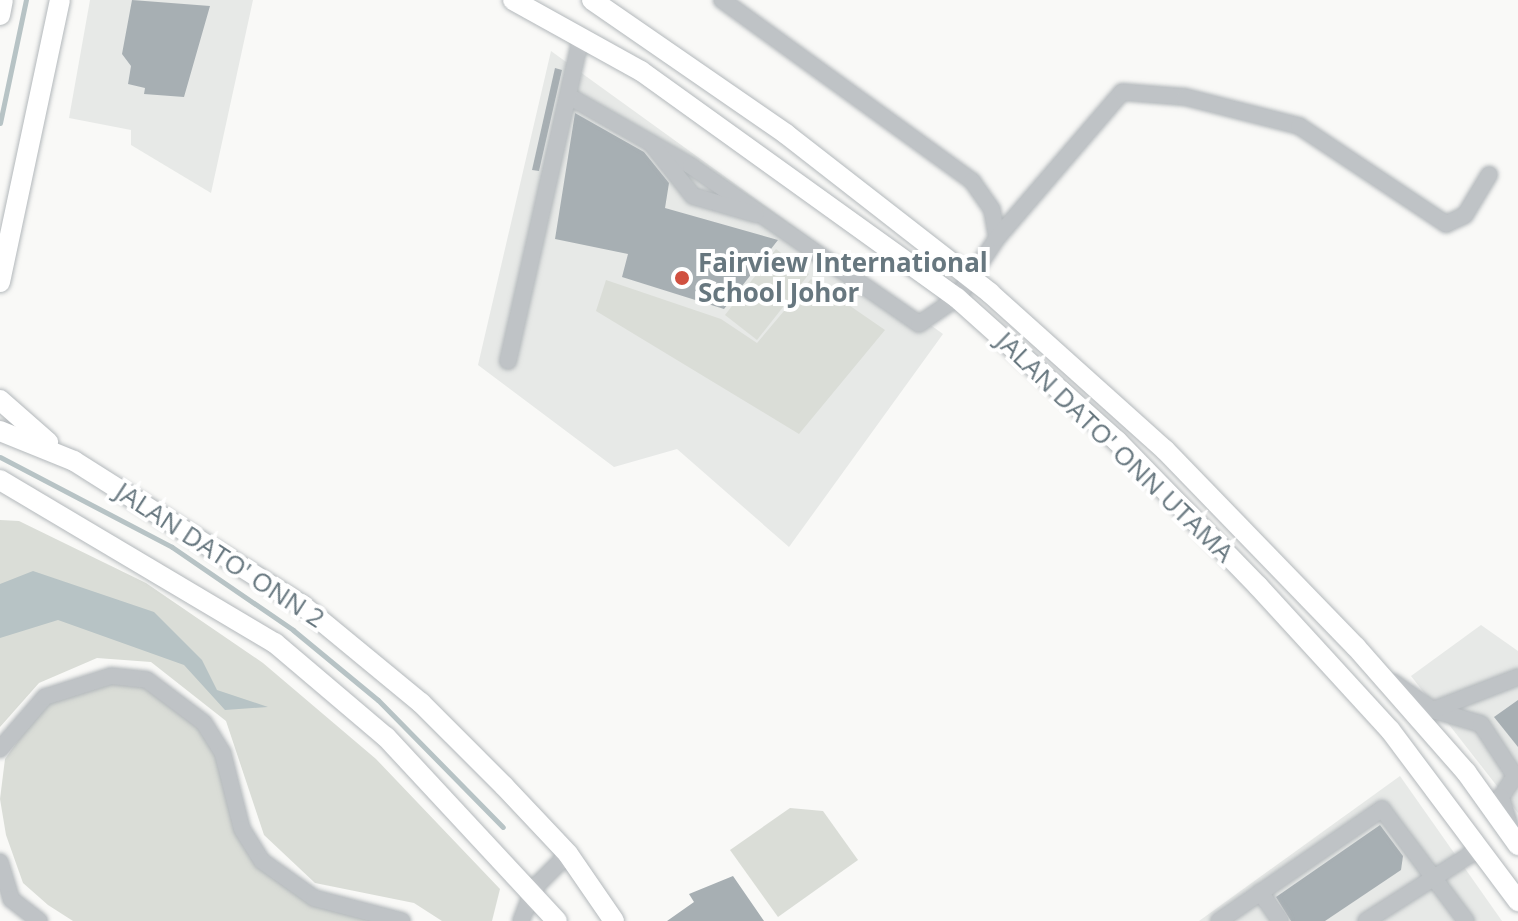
<!DOCTYPE html>
<style>
body{margin:0}
#map{position:relative;width:1518px;height:921px;overflow:hidden;background:#f9f9f7;font-family:"Open Sans",sans-serif}
div>[style]{position:absolute}
[style*='--x']{left:calc(var(--x)*1px);top:calc(var(--y)*1px);width:calc(var(--w)*1px);rotate:calc(var(--a)*1deg)}
.built>*{inset:0;background:#e7e9e7}
.green>*{inset:0;background:#daddd7}
.water>*{inset:0;background:#b7c3c5}
.stream>*{height:5px;margin:-2.5px;padding:0 2.5px;transform-origin:2.5px;border-radius:2.5px;background:#b7c3c5}
.building>*{inset:0;background:#a7afb3}
.roads{filter:drop-shadow(0 0 2px #b3b8bb) drop-shadow(0 0 2px #b3b8bb)}
.minor>*{height:16px;margin:-8px;padding:0 8px;transform-origin:8px;border-radius:8px;background:#bfc3c6}
.major>*{height:20px;margin:-10px;padding:0 10px;transform-origin:10px;border-radius:10px;background:#fff}
.dots>*{width:22px;height:22px;translate:-50% -50%;box-sizing:border-box;border:4px solid #fff;border-radius:50%}
span{translate:-50% -50%;white-space:nowrap;text-align:center;line-height:1.15;-webkit-text-stroke:8px #fff;paint-order:stroke}
.poi-label{font-size:26px;color:#67777f;font-weight:700}
.left{translate:0 -50%;text-align:left}
.street-label{font-size:26px;color:#67777f}
</style>
<div id="map">
<div class="built">
<i style="clip-path:polygon(90px 0,253px 0,211px 193px,131px 145px,131px 130px,69px 118px)"></i>
<i style="clip-path:polygon(551px 51px,943px 334px,789px 547px,677px 449px,614px 467px,478px 365px)"></i>
<i style="clip-path:polygon(1481px 625px,1518px 651px,1518px 813px,1411px 676px)"></i>
<i style="clip-path:polygon(1400px 776px,1502px 921px,1199px 921px)"></i>
</div>
<div class="green">
<i style="clip-path:polygon(776px 249px,809px 274px,757px 340px,725px 315px)"></i>
<i style="clip-path:polygon(811px 279px,885px 330px,799px 434px,596px 311px,606px 280px,721px 319px,757px 343px)"></i>
<i style="clip-path:polygon(0 520px,19px 521px,146px 583px,263px 663px,376px 759px,500px 889px,492px 921px,442px 921px,414px 903px,315px 883px,264px 835px,226px 721px,151px 662px,97px 658px,39px 683px,0 727px)"></i>
<i style="clip-path:polygon(109px 676px,164px 691px,213px 743px,255px 853px,311px 896px,407px 921px,73px 921px,48px 905px,23px 883px,6px 835px,0 799px,5px 759px,46px 701px)"></i>
<i style="clip-path:polygon(790px 808px,823px 811px,858px 860px,778px 917px,730px 850px)"></i>
</div>
<div class="water">
<i style="clip-path:polygon(33px 571px,154px 612px,202px 660px,217px 690px,268px 707px,225px 710px,184px 665px,58px 620px,0 638px,0 584px)"></i>
</div>
<div class="stream">
<i style="--x:0;--y:123;--w:126;--a:-78.1"></i>
<i style="--x:0;--y:457;--w:194;--a:27.6"></i>
<i style="--x:172;--y:547;--w:147;--a:34.4"></i>
<i style="--x:293;--y:630;--w:110;--a:39.5"></i>
<i style="--x:378;--y:700;--w:178;--a:45.5"></i>
</div>
<div class="building">
<i style="clip-path:polygon(132px 0,210px 6px,184px 97px,144px 94px,145px 88px,128px 84px,131px 66px,122px 54px)"></i>
<i style="clip-path:polygon(555px 68px,562px 70px,539px 171px,532px 170px)"></i>
<i style="clip-path:polygon(575px 113px,644px 152px,669px 183px,665px 208px,778px 240px,724px 309px,622px 277px,628px 254px,555px 239px)"></i>
<i style="clip-path:polygon(1518px 700px,1518px 747px,1494px 717px)"></i>
<i style="clip-path:polygon(1380px 825px,1403px 856px,1401px 870px,1325px 921px,1291px 921px,1276px 897px)"></i>
<i style="clip-path:polygon(733px 876px,764px 921px,667px 921px,694px 902px,689px 894px)"></i>
</div>
<div class="roads">
<div class="minor">
<i style="--x:722;--y:0;--w:309;--a:35.9"></i>
<i style="--x:972;--y:181;--w:35;--a:55"></i>
<i style="--x:992;--y:210;--w:28;--a:80"></i>
<i style="--x:572;--y:98;--w:137;--a:29.7"></i>
<i style="--x:691;--y:166;--w:277;--a:34.7"></i>
<i style="--x:919;--y:324;--w:46;--a:-34.4"></i>
<i style="--x:957;--y:298;--w:72;--a:-56.3"></i>
<i style="--x:997;--y:238;--w:192;--a:-49.4"></i>
<i style="--x:1122;--y:92;--w:63;--a:4.5"></i>
<i style="--x:1185;--y:97;--w:118;--a:14.3"></i>
<i style="--x:1299;--y:126;--w:177;--a:33.7"></i>
<i style="--x:1446;--y:224;--w:21;--a:-25"></i>
<i style="--x:1465;--y:215;--w:47;--a:-59"></i>
<i style="--x:651;--y:143;--w:68;--a:51.6"></i>
<i style="--x:693;--y:196;--w:65;--a:16.2"></i>
<i style="--x:508;--y:361;--w:332;--a:-77.3"></i>
<i style="--x:1393;--y:682;--w:49;--a:35"></i>
<i style="--x:1433;--y:710;--w:50;--a:16.3"></i>
<i style="--x:1481;--y:724;--w:62;--a:56.8"></i>
<i style="--x:1515;--y:776;--w:25;--a:124"></i>
<i style="--x:1501;--y:797;--w:30;--a:73"></i>
<i style="--x:1433;--y:710;--w:91;--a:-21.2"></i>
<i style="--x:0;--y:749;--w:69;--a:-49.1"></i>
<i style="--x:45;--y:697;--w:69;--a:-17.7"></i>
<i style="--x:111;--y:676;--w:36;--a:6"></i>
<i style="--x:147;--y:680;--w:71;--a:37"></i>
<i style="--x:204;--y:723;--w:36;--a:58"></i>
<i style="--x:223;--y:754;--w:77;--a:75.8"></i>
<i style="--x:242;--y:829;--w:38;--a:58"></i>
<i style="--x:262;--y:861;--w:64;--a:35.4"></i>
<i style="--x:314;--y:898;--w:91;--a:14.6"></i>
<i style="--x:0;--y:862;--w:39;--a:73"></i>
<i style="--x:11;--y:899;--w:36;--a:38"></i>
<i style="--x:1260;--y:892;--w:35;--a:55"></i>
<i style="--x:521;--y:921;--w:34;--a:-69"></i>
<i style="--x:533;--y:889;--w:49;--a:-45"></i>
<i style="--x:1219;--y:921;--w:198;--a:-34.5"></i>
<i style="--x:1382;--y:809;--w:140;--a:53.1"></i>
<i style="--x:1366;--y:921;--w:134;--a:-32.5"></i>
</div>
<div class="major">
<i style="--x:513;--y:0;--w:146;--a:29"></i>
<i style="--x:641;--y:71;--w:389;--a:35.7"></i>
<i style="--x:957;--y:298;--w:215;--a:41.8"></i>
<i style="--x:1117;--y:441;--w:202;--a:45.8"></i>
<i style="--x:1258;--y:586;--w:195;--a:47.5"></i>
<i style="--x:1390;--y:730;--w:214;--a:53.2"></i>
<i style="--x:592;--y:0;--w:236;--a:34.6"></i>
<i style="--x:786;--y:134;--w:259;--a:37.9"></i>
<i style="--x:990;--y:293;--w:235;--a:41.9"></i>
<i style="--x:1165;--y:450;--w:274;--a:45.9"></i>
<i style="--x:1356;--y:647;--w:167;--a:48.7"></i>
<i style="--x:1466;--y:772;--w:90;--a:54.5"></i>
<i style="--x:0;--y:15;--w:15;--a:-79"></i>
<i style="--x:0;--y:282;--w:288;--a:-78"></i>
<i style="--x:0;--y:400;--w:64;--a:41.2"></i>
<i style="--x:0;--y:431;--w:80;--a:22.1"></i>
<i style="--x:74;--y:461;--w:270;--a:32.3"></i>
<i style="--x:302;--y:605;--w:154;--a:39.5"></i>
<i style="--x:421;--y:703;--w:117;--a:45"></i>
<i style="--x:504;--y:786;--w:93;--a:46.7"></i>
<i style="--x:568;--y:854;--w:81;--a:55.5"></i>
<i style="--x:0;--y:480;--w:320;--a:30.7"></i>
<i style="--x:275;--y:643;--w:145;--a:40.3"></i>
<i style="--x:386;--y:737;--w:251;--a:47.1"></i>
</div>
</div>
<div class="dots">
<i style="left:682px;top:278px;background:#d05040"></i>
</div>
<div class="poi-label">
<span class="left" style="left:698px;top:278px">Fairview International<br>School Johor</span>
</div>
<div class="street-label">
<span style="left:1115px;top:447px;rotate:44deg">JALAN DATO' ONN UTAMA</span>
<span style="left:220px;top:555px;rotate:33deg">JALAN DATO' ONN 2</span>
</div>
</div>
